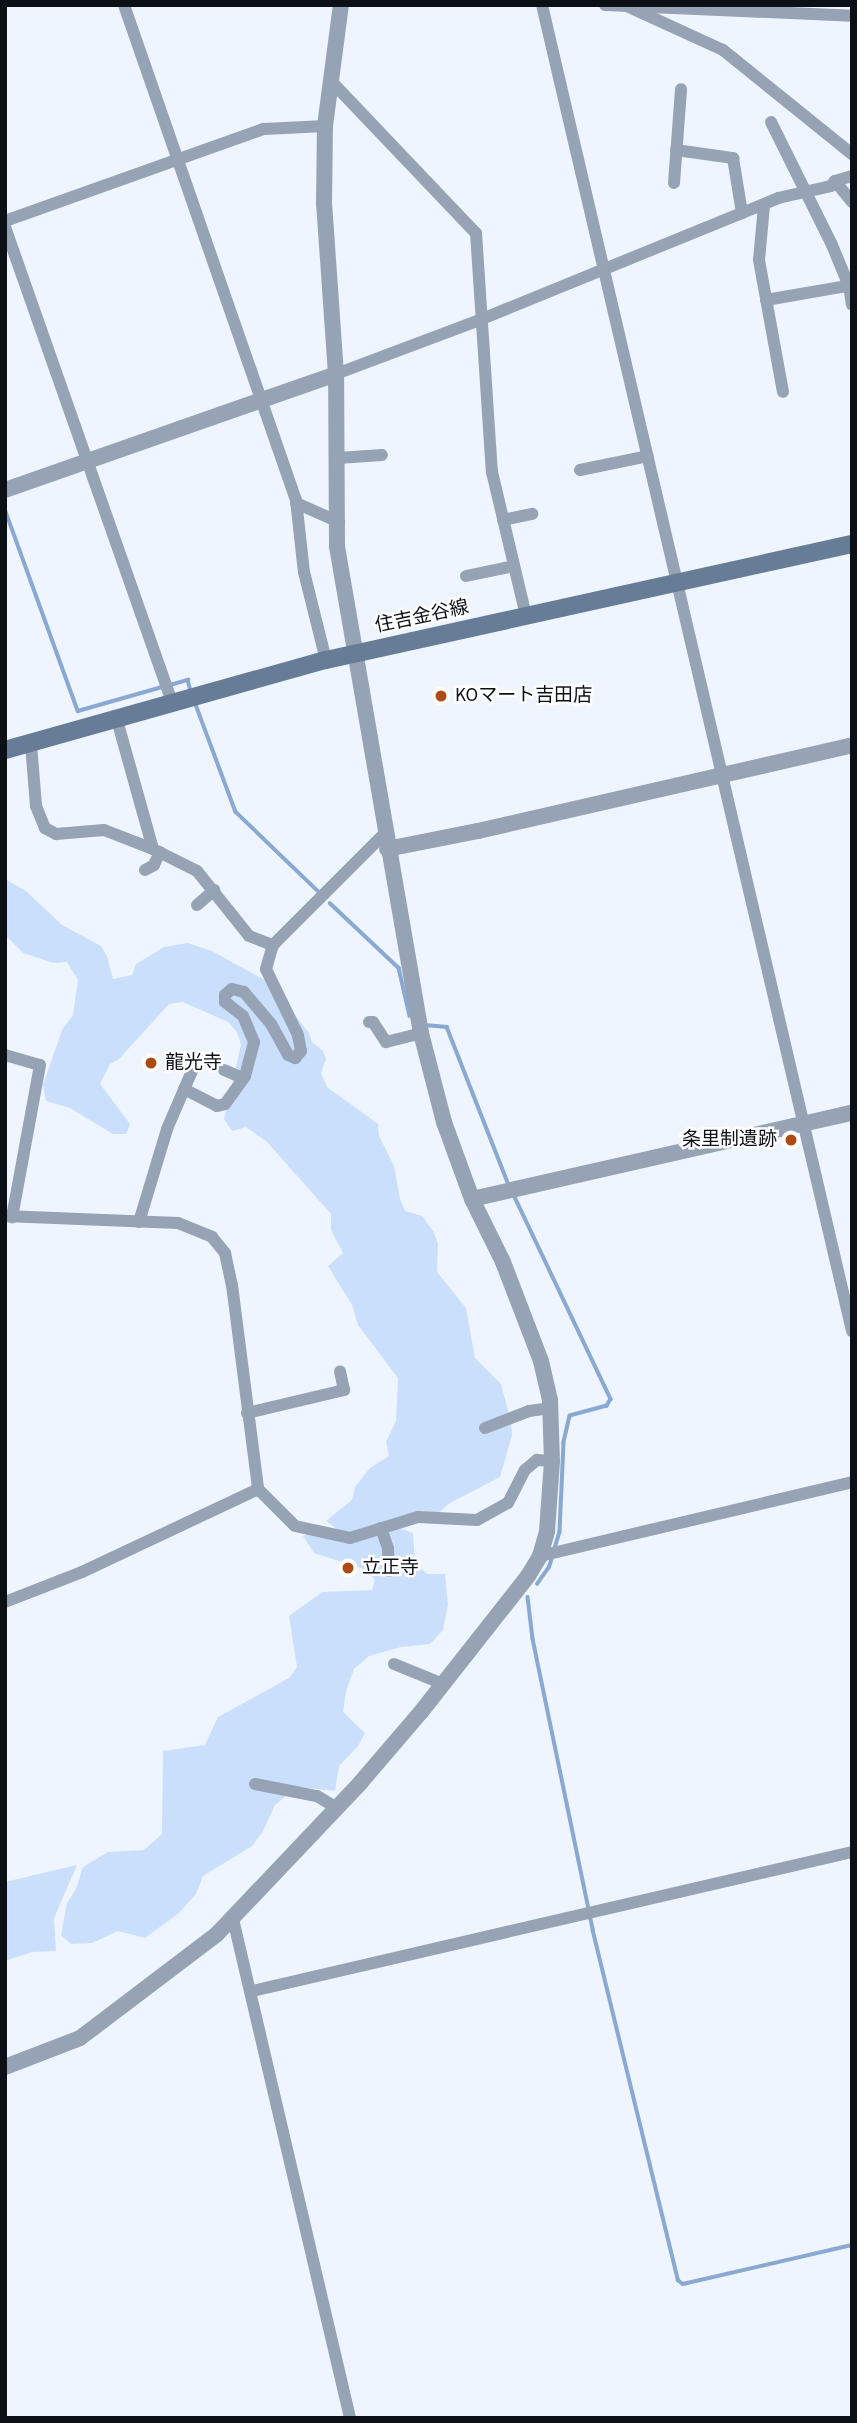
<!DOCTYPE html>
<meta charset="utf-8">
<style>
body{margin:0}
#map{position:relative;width:857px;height:2423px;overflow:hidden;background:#eef5fe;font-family:"Source Sans 3","Noto Sans JP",sans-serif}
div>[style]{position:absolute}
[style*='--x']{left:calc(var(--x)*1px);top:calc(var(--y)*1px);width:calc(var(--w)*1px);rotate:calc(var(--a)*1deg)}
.green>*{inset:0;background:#cadffb}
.stream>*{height:3.5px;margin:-1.75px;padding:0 1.75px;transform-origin:1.75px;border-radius:1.75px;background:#89a9d2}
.minor>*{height:12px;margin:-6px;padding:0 6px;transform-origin:6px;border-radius:6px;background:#95a3b5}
.tertiary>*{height:16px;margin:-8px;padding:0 8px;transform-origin:8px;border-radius:8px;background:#95a3b5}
.secondary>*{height:18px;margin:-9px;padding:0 9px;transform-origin:9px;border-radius:9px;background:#677c96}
.dots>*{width:19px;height:19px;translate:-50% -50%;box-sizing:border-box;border:4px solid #fff;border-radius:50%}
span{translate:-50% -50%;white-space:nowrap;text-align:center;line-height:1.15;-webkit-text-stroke:5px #fff;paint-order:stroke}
.street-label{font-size:19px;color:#0b1017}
.poi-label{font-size:19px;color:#0b1017}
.left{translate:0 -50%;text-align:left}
.right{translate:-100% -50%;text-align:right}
.frame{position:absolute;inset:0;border:7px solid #0b1017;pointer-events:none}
</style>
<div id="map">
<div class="green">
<i style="clip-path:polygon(5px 879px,26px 891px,62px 925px,101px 946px,107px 956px,113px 979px,132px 975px,136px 964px,164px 947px,188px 943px,212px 951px,270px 983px,309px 1033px,312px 1042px,323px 1051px,326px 1059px,321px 1073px,327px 1087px,378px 1124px,379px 1136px,394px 1166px,400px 1199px,405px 1211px,422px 1216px,433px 1231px,438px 1243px,437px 1272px,466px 1308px,475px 1358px,501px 1384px,511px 1422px,512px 1435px,500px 1477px,450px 1503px,437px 1514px,391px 1525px,413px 1533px,415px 1565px,428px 1574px,445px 1574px,448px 1605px,443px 1630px,430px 1644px,401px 1647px,369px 1656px,354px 1669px,346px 1691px,343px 1712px,365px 1733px,358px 1746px,339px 1766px,335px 1791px,297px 1787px,275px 1805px,262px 1833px,252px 1846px,203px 1876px,196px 1894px,179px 1913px,145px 1938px,118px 1931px,92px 1943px,71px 1944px,61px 1935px,67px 1903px,76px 1889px,83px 1867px,108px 1852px,144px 1850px,162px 1834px,163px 1751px,205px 1745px,218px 1717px,289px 1678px,297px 1667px,289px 1616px,322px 1592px,372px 1590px,375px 1580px,367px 1570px,314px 1553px,303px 1536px,327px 1528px,341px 1532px,326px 1521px,352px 1500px,355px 1487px,370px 1468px,389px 1456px,386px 1442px,396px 1421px,398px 1378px,358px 1325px,352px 1305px,328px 1266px,343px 1253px,331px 1230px,331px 1214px,267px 1142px,246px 1127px,232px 1131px,224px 1119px,241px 1045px,237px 1032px,228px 1022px,183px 1002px,169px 1004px,119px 1059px,110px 1064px,100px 1084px,130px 1124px,126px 1134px,113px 1134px,70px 1108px,46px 1101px,43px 1085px,62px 1030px,73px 1015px,78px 980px,67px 962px,54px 963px,23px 953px,5px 935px)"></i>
<i style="clip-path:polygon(77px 1865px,54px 1918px,56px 1951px,32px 1952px,5px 1961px,5px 1882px)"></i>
</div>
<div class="stream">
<i style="--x:5;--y:509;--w:215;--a:70.1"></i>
<i style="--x:78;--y:711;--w:87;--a:-15.9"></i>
<i style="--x:170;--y:685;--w:19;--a:-16"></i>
<i style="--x:188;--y:680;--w:11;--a:75"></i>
<i style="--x:195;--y:702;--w:117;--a:69.6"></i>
<i style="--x:236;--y:812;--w:114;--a:43.9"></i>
<i style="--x:330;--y:903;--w:95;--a:43.3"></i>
<i style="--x:399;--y:968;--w:49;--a:77.1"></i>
<i style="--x:425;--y:1025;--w:22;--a:5"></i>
<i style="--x:447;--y:1027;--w:170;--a:68.6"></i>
<i style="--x:514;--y:1195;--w:226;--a:64.6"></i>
<i style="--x:611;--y:1399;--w:8;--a:120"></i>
<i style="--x:607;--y:1406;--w:38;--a:165"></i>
<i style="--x:570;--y:1416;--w:28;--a:103"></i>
<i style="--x:564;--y:1443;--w:89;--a:92.6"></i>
<i style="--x:560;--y:1532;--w:17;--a:107"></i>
<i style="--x:537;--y:1584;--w:21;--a:-55"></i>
<i style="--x:549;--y:1567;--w:13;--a:-72"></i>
<i style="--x:528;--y:1597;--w:42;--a:83.2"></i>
<i style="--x:533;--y:1639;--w:297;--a:78.3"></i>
<i style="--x:593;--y:1930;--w:360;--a:76.3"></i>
<i style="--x:678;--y:2280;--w:6;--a:39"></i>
<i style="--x:683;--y:2284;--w:173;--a:-13"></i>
</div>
<div class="minor">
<i style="--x:124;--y:5;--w:524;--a:70.84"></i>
<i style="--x:296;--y:500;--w:72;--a:83.7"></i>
<i style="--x:304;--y:572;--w:91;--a:76"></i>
<i style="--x:542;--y:5;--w:1362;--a:76.84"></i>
<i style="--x:605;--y:5;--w:247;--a:2.5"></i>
<i style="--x:629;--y:7;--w:103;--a:24.6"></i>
<i style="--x:723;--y:50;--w:166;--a:38.9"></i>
<i style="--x:331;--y:81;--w:210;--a:46.4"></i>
<i style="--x:476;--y:233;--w:240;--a:86.2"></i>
<i style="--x:492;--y:472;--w:148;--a:76.7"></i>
<i style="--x:771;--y:122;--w:137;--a:63.6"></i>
<i style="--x:832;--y:245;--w:44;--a:67.5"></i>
<i style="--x:849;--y:286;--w:19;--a:81"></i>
<i style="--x:676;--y:150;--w:58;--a:8"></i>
<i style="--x:733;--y:158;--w:56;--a:80.7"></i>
<i style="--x:835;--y:181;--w:27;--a:51"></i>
<i style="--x:674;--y:183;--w:94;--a:-85.7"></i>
<i style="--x:764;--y:206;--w:54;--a:95.3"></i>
<i style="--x:759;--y:260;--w:134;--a:79.7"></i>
<i style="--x:5;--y:221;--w:275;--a:-19.6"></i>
<i style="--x:264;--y:129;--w:61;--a:-2.8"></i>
<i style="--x:5;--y:227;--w:504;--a:70.63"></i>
<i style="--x:766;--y:300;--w:87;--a:-9.9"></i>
<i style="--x:336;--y:374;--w:156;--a:-20.6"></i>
<i style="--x:482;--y:319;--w:320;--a:-22.2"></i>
<i style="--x:778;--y:198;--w:54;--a:-12.8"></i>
<i style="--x:831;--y:186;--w:6;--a:-51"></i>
<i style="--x:835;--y:181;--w:18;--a:-16"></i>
<i style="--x:338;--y:458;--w:44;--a:-3.9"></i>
<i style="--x:580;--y:470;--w:69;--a:-11.6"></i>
<i style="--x:296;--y:503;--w:47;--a:23.8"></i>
<i style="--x:503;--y:520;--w:30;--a:-12"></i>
<i style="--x:466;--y:576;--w:49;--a:-11.8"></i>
<i style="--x:117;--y:720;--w:134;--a:74.4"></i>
<i style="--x:31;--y:744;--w:62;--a:85.4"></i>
<i style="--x:36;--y:806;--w:24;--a:68"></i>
<i style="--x:45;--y:828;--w:13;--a:29"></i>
<i style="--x:56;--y:834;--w:48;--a:-4.8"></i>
<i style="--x:104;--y:830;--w:53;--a:21.2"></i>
<i style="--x:153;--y:849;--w:49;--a:26.6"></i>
<i style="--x:197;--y:871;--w:83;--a:51.3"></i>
<i style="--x:249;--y:936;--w:26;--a:21"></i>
<i style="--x:273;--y:945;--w:157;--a:-45"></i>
<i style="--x:145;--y:870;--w:10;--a:-29"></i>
<i style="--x:154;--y:865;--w:14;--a:-65"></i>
<i style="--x:197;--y:905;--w:23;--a:-41"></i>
<i style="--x:369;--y:1022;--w:4;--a:0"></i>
<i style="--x:373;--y:1022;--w:24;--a:57"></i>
<i style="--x:386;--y:1042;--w:36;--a:-14"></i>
<i style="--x:5;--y:1055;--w:36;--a:16"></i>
<i style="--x:40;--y:1065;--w:155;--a:100.4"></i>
<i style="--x:224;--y:1070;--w:21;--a:23"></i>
<i style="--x:184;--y:1089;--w:37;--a:27"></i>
<i style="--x:217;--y:1106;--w:8;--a:-14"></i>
<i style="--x:225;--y:1104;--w:34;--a:-54"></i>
<i style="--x:245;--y:1076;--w:35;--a:-75"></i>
<i style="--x:254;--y:1042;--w:28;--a:-113"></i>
<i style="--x:243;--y:1016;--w:23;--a:-142"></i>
<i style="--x:225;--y:1002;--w:7;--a:-90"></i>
<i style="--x:225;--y:995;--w:9;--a:-41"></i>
<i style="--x:232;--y:989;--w:12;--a:14"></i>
<i style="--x:244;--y:992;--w:42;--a:49.8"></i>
<i style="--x:271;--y:1024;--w:35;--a:61"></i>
<i style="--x:288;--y:1055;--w:8;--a:23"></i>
<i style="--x:295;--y:1058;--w:9;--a:-49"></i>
<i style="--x:301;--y:1051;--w:16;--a:-101"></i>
<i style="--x:298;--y:1035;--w:73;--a:-115.9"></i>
<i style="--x:266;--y:969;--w:25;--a:-74"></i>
<i style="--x:5;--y:1216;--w:173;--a:2.3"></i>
<i style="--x:178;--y:1223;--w:37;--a:22"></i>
<i style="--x:212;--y:1237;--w:21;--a:51"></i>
<i style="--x:225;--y:1253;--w:33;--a:78"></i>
<i style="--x:232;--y:1285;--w:206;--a:82.7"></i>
<i style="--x:258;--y:1489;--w:52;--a:45"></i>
<i style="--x:295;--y:1526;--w:56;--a:12.3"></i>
<i style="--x:350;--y:1538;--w:71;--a:-17.2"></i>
<i style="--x:418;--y:1517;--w:59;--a:2.9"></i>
<i style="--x:477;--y:1520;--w:35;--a:-29"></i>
<i style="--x:508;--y:1503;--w:37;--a:-63"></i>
<i style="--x:525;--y:1470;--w:16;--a:-40"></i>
<i style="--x:537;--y:1460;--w:15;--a:4"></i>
<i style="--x:139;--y:1222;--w:97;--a:-73.2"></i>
<i style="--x:167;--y:1129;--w:78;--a:-66.7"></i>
<i style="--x:247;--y:1413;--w:100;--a:-13.3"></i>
<i style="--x:344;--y:1390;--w:19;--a:-102"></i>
<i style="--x:485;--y:1428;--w:47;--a:-21.1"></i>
<i style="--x:529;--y:1411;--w:21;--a:-8"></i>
<i style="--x:381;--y:1528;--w:21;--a:71"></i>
<i style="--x:388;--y:1548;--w:23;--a:88"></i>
<i style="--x:540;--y:1556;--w:321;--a:-13.3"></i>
<i style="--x:5;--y:1602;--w:83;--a:-21.3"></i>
<i style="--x:82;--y:1572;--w:195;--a:-25.2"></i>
<i style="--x:394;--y:1664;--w:53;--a:22.2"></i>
<i style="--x:255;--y:1784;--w:63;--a:11"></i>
<i style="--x:317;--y:1796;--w:23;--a:31"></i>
<i style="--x:233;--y:1919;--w:513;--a:76.8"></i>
<i style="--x:252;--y:1991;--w:616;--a:-13.04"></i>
</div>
<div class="tertiary">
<i style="--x:5;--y:490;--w:351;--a:-19.3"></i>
<i style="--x:387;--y:849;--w:93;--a:-11.2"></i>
<i style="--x:478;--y:831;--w:384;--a:-12.9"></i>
<i style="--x:472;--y:1199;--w:390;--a:-12.8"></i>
<i style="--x:5;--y:2067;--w:80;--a:-21.1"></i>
<i style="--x:80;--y:2038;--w:172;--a:-37.2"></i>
<i style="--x:217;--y:1934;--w:209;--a:-46.5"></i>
<i style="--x:361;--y:1782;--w:92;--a:-49.4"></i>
<i style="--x:421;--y:1712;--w:173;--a:-51.8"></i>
<i style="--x:528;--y:1576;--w:23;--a:-59"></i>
<i style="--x:540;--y:1556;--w:26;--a:-74"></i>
<i style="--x:547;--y:1531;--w:70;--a:-85.9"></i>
<i style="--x:552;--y:1461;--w:61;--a:-91.9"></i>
<i style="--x:550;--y:1400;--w:40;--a:-103"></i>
<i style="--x:541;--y:1361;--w:106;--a:-111"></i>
<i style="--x:503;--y:1262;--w:70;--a:-116.2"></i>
<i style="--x:472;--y:1199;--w:82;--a:-110"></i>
<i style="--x:444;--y:1122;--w:92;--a:-104.5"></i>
<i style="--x:421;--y:1033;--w:494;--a:-99.8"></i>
<i style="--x:337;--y:546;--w:172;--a:-90.3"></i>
<i style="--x:336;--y:374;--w:170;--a:-94"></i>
<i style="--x:324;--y:204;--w:78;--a:-89.3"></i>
<i style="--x:325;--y:126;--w:122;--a:-82.5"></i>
</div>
<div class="secondary">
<i style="--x:5;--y:750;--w:333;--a:-15.7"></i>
<i style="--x:326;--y:660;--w:539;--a:-12.44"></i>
</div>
<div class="dots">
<i style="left:441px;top:696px;background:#ae4b15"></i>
<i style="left:151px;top:1063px;background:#ae4b15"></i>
<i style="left:791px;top:1140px;background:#ae4b15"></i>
<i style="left:348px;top:1568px;background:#ae4b15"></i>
</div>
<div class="street-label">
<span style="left:422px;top:617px;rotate:-12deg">住吉金谷線</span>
</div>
<div class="poi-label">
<span class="left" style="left:455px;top:696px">KOマート吉田店</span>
<span class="left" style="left:165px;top:1063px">龍光寺</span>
<span class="right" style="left:777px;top:1140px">条里制遺跡</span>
<span class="left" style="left:362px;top:1568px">立正寺</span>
</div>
<div class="frame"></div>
</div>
